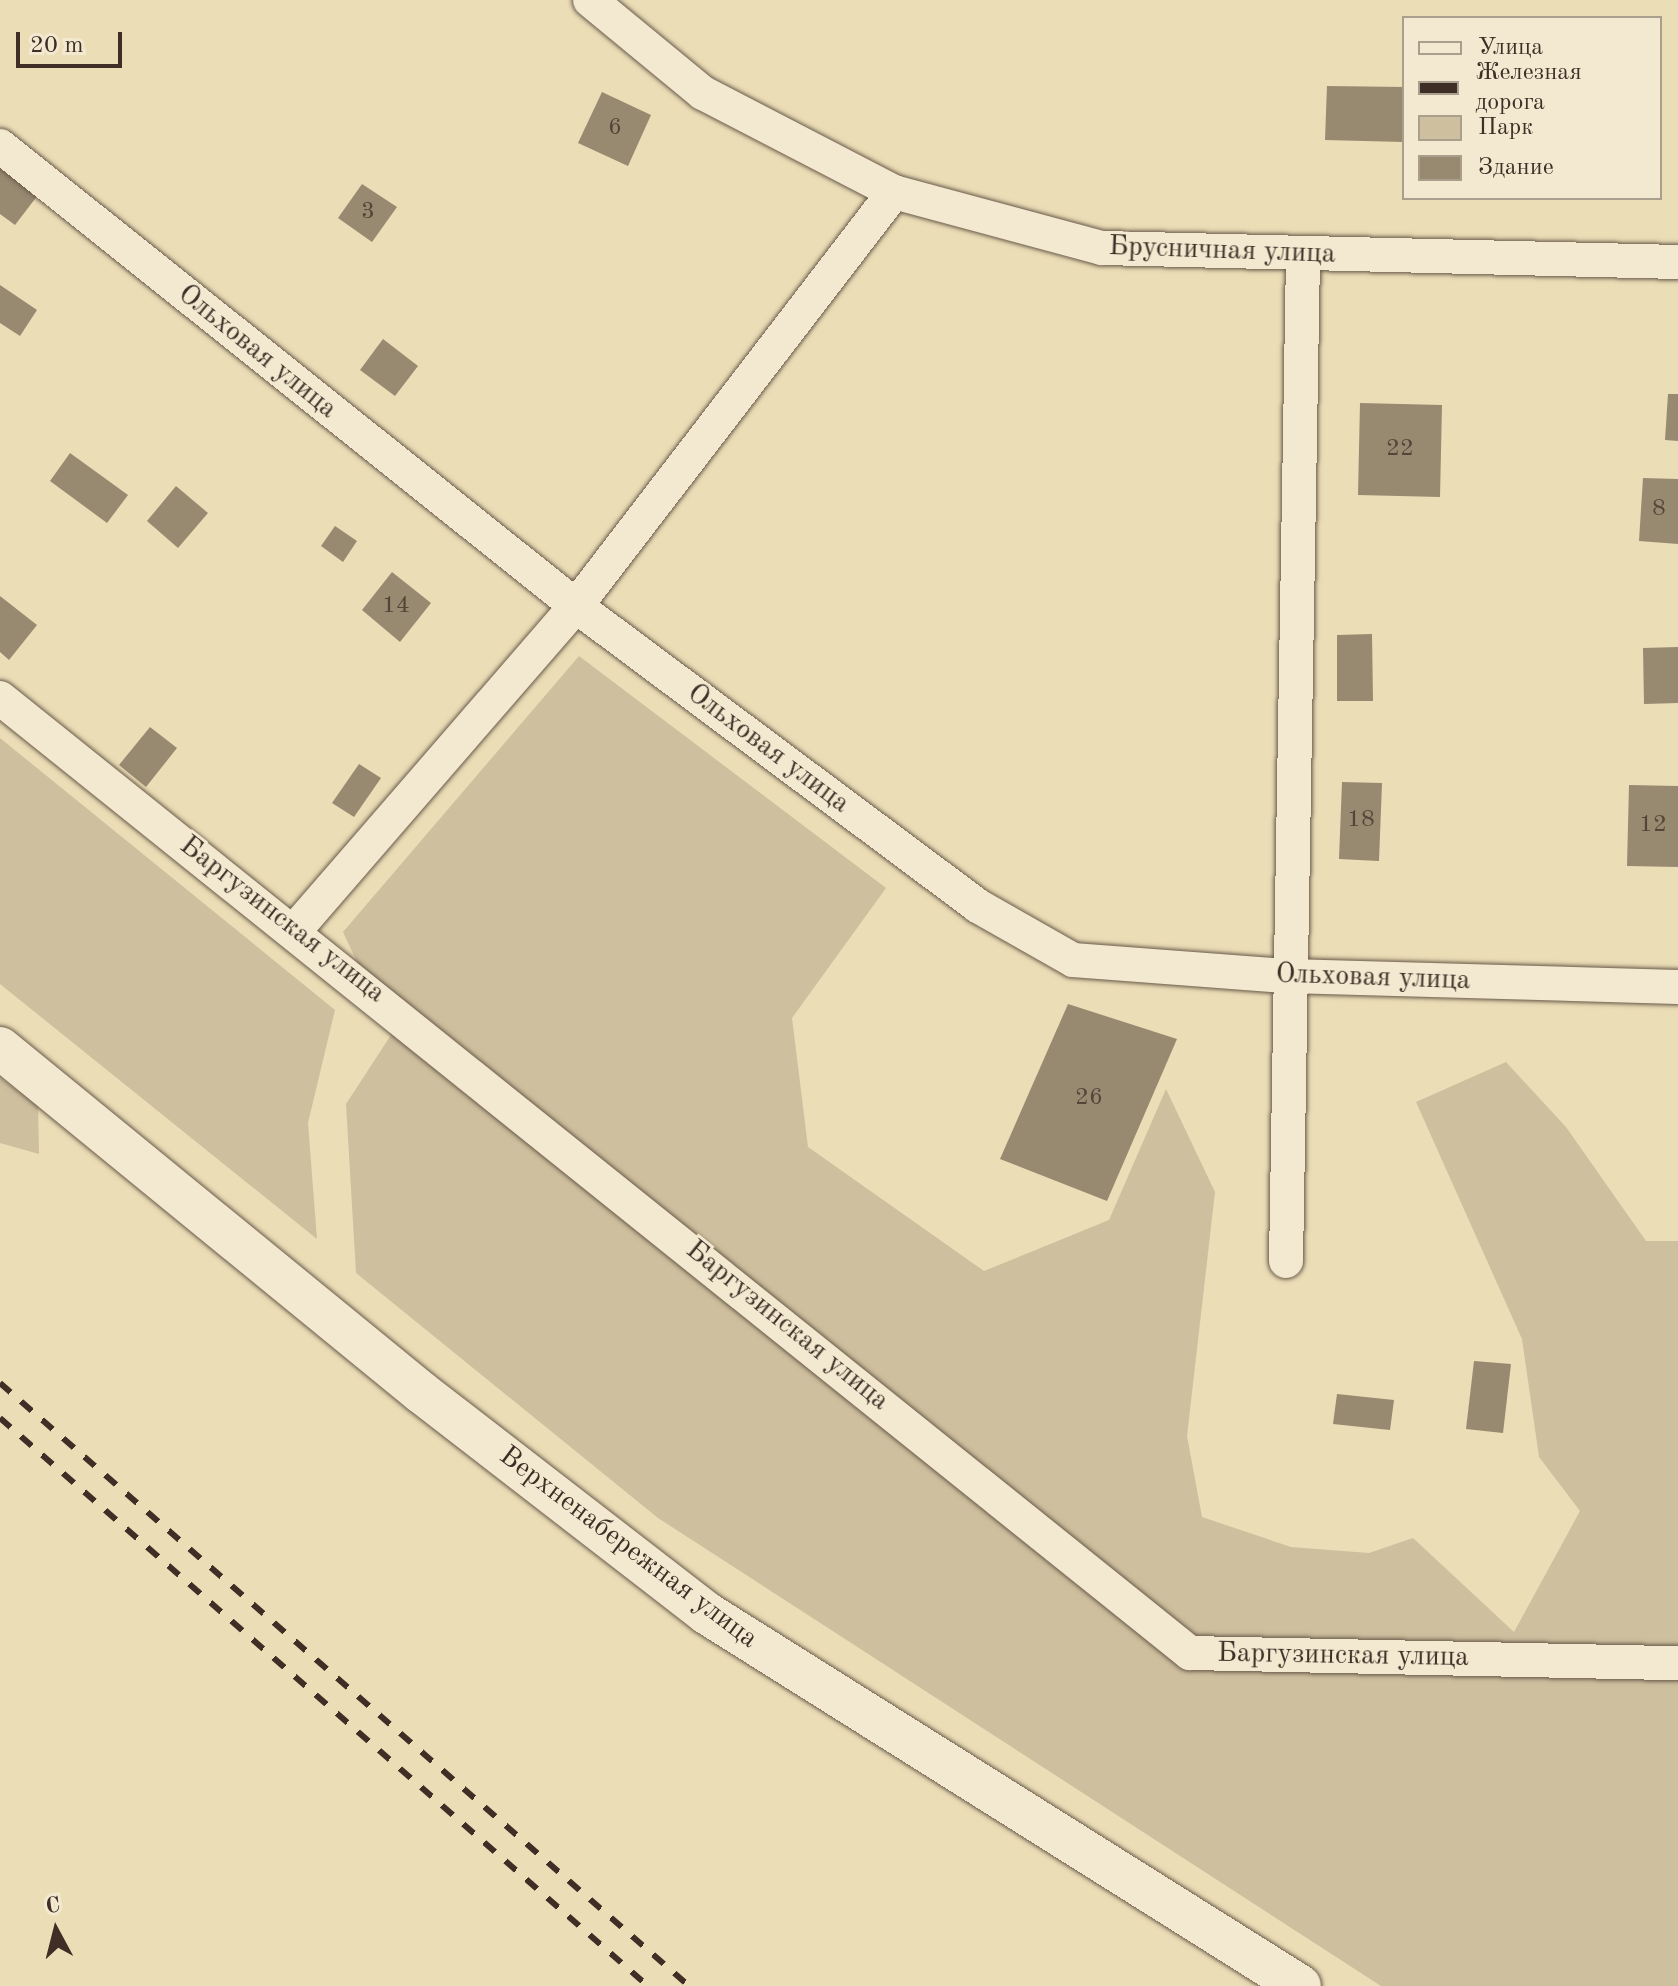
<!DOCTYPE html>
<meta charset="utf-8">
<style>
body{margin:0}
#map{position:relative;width:1678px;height:1986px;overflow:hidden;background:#ebddb6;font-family:"Old Standard TT",serif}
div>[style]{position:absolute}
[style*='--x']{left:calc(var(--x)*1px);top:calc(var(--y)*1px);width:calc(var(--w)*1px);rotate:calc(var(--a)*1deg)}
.green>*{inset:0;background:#cebf9e}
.building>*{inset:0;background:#988971}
.roads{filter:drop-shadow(0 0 2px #695a4a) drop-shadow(0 0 2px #695a4a)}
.minor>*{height:34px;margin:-17px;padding:0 17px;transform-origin:17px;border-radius:17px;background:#f2e9d0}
.tertiary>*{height:42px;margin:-21px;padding:0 21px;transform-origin:21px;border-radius:21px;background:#f2e9d0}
.rail>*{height:6px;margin-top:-3px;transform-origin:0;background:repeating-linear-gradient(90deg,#3e2e26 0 14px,transparent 0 28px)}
span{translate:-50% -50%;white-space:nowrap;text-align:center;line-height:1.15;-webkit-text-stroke:6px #f2e9d0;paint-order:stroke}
.number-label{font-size:24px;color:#544539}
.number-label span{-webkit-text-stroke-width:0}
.street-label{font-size:28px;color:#3e2e26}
.legend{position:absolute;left:1402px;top:16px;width:260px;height:184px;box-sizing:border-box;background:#f2e9d0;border:2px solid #aa9e8c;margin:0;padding:10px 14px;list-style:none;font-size:24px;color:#3e2e26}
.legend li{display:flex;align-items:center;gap:16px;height:40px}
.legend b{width:40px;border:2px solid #aa9e8c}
.north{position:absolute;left:16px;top:1890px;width:80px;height:80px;-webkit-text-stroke:6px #f2e9d0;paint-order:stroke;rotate:353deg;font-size:22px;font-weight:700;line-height:32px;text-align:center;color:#3e2e26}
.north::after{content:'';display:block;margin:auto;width:28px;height:36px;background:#3e2e26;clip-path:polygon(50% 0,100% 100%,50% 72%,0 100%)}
.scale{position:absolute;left:16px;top:32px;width:106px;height:36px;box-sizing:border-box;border:4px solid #3e2e26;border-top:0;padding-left:10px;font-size:24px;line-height:28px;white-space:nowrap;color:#3e2e26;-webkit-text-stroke:6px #f2e9d0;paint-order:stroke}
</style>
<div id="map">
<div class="green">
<i style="clip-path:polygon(579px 656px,886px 888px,792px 1018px,808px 1147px,984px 1271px,1109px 1220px,1166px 1089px,1215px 1192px,1187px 1436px,1202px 1517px,1291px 1547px,1369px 1553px,1413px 1538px,1514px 1632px,1580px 1511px,1539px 1457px,1522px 1339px,1416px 1102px,1506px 1062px,1566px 1127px,1646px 1241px,1678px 1241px,1678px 1986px,1381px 1986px,658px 1518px,356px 1273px,346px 1104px,391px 1035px,343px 932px)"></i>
<i style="clip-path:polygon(0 738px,335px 1010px,308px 1123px,317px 1239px,0 984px)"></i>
<i style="clip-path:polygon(0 1078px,38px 1105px,39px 1154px,0 1143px)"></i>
</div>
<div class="building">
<i style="clip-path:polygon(1327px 86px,1404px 87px,1404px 142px,1325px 140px)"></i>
<i style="clip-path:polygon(602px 92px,651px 115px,628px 166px,578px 143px)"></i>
<i style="clip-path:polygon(0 165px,38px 195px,15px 225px,0 214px)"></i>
<i style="clip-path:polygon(362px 184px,397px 207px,372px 242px,338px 218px)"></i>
<i style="clip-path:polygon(0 285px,37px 310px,20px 336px,0 323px)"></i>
<i style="clip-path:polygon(383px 339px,418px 366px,395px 396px,360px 370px)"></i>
<i style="clip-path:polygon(1668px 394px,1678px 394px,1678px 441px,1665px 440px)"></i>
<i style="clip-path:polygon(1360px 403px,1442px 405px,1440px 497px,1358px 495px)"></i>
<i style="clip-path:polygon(70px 453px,128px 495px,107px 523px,50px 481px)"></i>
<i style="clip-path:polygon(1643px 478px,1678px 479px,1678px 544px,1639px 541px)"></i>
<i style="clip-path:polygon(176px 486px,208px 513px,178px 548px,147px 521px)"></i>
<i style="clip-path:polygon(335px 526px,357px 541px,343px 562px,321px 546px)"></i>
<i style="clip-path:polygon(392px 572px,431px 603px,400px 642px,362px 610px)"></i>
<i style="clip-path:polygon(0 596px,37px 625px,9px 660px,0 652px)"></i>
<i style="clip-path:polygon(1372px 634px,1373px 701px,1337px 701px,1337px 635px)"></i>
<i style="clip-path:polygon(1678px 647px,1678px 703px,1644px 704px,1643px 648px)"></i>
<i style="clip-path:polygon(150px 727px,177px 748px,146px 787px,119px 765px)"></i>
<i style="clip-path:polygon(359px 764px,381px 778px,354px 817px,332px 803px)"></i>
<i style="clip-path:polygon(1342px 782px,1382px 783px,1379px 861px,1339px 859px)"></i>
<i style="clip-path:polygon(1629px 785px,1678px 786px,1678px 867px,1627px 866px)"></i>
<i style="clip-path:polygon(1068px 1004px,1177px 1039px,1107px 1201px,1000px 1159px)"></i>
<i style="clip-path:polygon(1474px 1361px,1511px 1364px,1503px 1433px,1466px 1429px)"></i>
<i style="clip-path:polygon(1337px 1394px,1394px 1400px,1390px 1430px,1333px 1424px)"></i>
</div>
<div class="roads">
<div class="minor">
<i style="--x:590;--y:0;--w:146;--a:39.5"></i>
<i style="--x:703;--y:93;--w:215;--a:27.4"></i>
<i style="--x:894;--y:192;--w:215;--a:15.1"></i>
<i style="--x:1102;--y:248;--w:576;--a:1.39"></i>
<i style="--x:0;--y:146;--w:737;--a:38.61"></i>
<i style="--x:576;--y:606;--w:502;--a:36.73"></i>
<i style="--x:978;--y:906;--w:109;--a:29.6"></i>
<i style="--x:1073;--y:960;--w:216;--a:4.3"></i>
<i style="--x:1288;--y:976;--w:390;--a:1.6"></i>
<i style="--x:0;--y:698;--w:1526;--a:38.75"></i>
<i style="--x:1190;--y:1653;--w:488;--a:1.2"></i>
<i style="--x:296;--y:929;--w:427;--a:-49.1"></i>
<i style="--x:576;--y:606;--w:522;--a:-52.47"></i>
<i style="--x:1286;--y:1261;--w:1005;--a:-89.03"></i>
</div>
<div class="tertiary">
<i style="--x:0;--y:1048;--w:545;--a:39.27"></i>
<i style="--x:422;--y:1393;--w:361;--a:37.7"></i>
<i style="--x:708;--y:1614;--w:699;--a:32.14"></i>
</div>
</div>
<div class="rail">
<i style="--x:0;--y:1383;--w:916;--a:41.19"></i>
<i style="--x:0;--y:1418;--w:862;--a:41.24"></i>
</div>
<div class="number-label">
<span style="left:615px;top:129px">6</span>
<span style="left:368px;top:213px">3</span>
<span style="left:1400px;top:450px">22</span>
<span style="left:1659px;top:510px">8</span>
<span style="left:396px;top:607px">14</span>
<span style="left:1361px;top:821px">18</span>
<span style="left:1653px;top:826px">12</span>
<span style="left:1089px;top:1099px">26</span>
</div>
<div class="street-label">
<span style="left:1222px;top:251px;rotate:2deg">Брусничная улица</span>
<span style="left:257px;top:352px;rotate:39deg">Ольховая улица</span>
<span style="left:768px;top:749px;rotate:37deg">Ольховая улица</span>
<span style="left:282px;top:920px;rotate:38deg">Баргузинская улица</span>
<span style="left:1373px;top:978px;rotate:2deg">Ольховая улица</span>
<span style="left:787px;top:1326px;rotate:39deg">Баргузинская улица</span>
<span style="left:628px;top:1548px;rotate:37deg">Верхненабережная улица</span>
<span style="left:1343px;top:1656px;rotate:1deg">Баргузинская улица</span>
</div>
<ul class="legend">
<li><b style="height:10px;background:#f2e9d0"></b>Улица</li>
<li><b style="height:10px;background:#3e2e26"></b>Железная дорога</li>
<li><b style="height:22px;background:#cebf9e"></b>Парк</li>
<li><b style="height:22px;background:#988971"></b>Здание</li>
</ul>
<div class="north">С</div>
<div class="scale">20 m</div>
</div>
